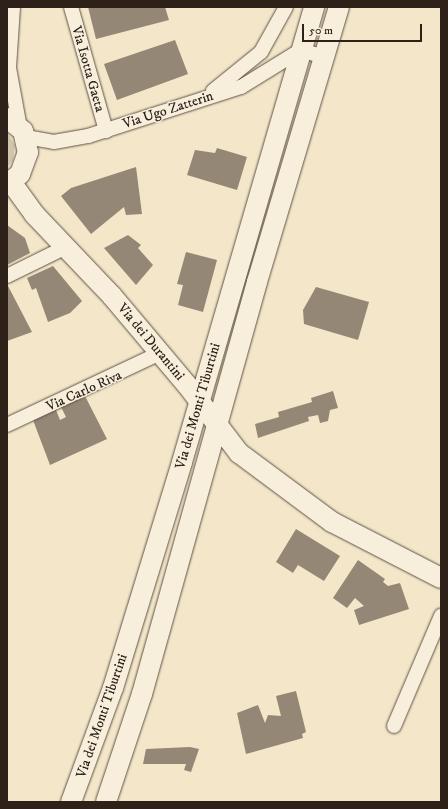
<!DOCTYPE html>
<style>
body{margin:0}
#map{position:relative;width:448px;height:809px;overflow:hidden;background:#f3e6c9;font-family:"IM FELL DW Pica",serif}
div>[style]{position:absolute}
[style*='--x']{left:calc(var(--x)*1px);top:calc(var(--y)*1px);width:calc(var(--w)*1px);rotate:calc(var(--a)*1deg)}
.green>*{inset:0;background:#d1c5ab}
.building>*{inset:0;background:#948775}
.roads{filter:drop-shadow(0 0 1px #5e5245) drop-shadow(0 0 1px #5e5245)}
.street>*{height:14px;margin:-7px;padding:0 7px;transform-origin:7px;border-radius:7px;background:#f7efdc}
.secondary>*{height:20px;margin:-10px;padding:0 10px;transform-origin:10px;border-radius:10px;background:#f7efdc}
span{translate:-50% -50%;white-space:nowrap;text-align:center;line-height:1.15;-webkit-text-stroke:3px #f7efdc;paint-order:stroke}
.street-label{font-size:14px;color:#2d2119}
.frame{position:absolute;inset:0;border:8px solid #2d2119;pointer-events:none}
.scale{position:absolute;left:302px;top:24px;width:120px;height:18px;box-sizing:border-box;border:2px solid #2d2119;border-top:0;padding-left:5px;font-size:12px;line-height:14px;white-space:nowrap;color:#2d2119;-webkit-text-stroke:3px #f7efdc;paint-order:stroke}
</style>
<div id="map">
<div class="green">
<i style="clip-path:polygon(7px 132px,15px 146px,13px 160px,7px 168px)"></i>
</div>
<div class="building">
<i style="clip-path:polygon(88px 7px,165px 7px,169px 20px,96px 39px)"></i>
<i style="clip-path:polygon(175px 40px,188px 74px,117px 100px,104px 64px)"></i>
<i style="clip-path:polygon(217px 148px,247px 157px,237px 190px,187px 175px,195px 150px,215px 153px)"></i>
<i style="clip-path:polygon(136px 167px,142px 214px,126px 215px,124px 207px,91px 234px,61px 196px,71px 188px)"></i>
<i style="clip-path:polygon(7px 225px,25px 238px,30px 253px,7px 265px)"></i>
<i style="clip-path:polygon(128px 235px,141px 245px,138px 248px,153px 265px,136px 285px,104px 248px)"></i>
<i style="clip-path:polygon(186px 252px,217px 260px,203px 312px,178px 305px,183px 285px,177px 284px)"></i>
<i style="clip-path:polygon(53px 266px,82px 301px,70px 313px,48px 322px,36px 288px,32px 290px,27px 278px)"></i>
<i style="clip-path:polygon(7px 284px,32px 332px,7px 341px)"></i>
<i style="clip-path:polygon(316px 287px,369px 302px,358px 340px,304px 324px,303px 310px)"></i>
<i style="clip-path:polygon(333px 391px,338px 408px,330px 410px,328px 421px,320px 423px,318px 415px,308px 417px,309px 421px,258px 438px,255px 424px,279px 417px,278px 412px,312px 402px,311px 398px)"></i>
<i style="clip-path:polygon(85px 396px,107px 439px,50px 465px,33px 420px,56px 410px,60px 420px,66px 417px,61px 407px)"></i>
<i style="clip-path:polygon(296px 529px,340px 556px,324px 581px,298px 565px,293px 573px,276px 562px)"></i>
<i style="clip-path:polygon(358px 560px,385px 579px,383px 582px,388px 586px,400px 583px,409px 609px,359px 625px,354px 610px,364px 606px,355px 598px,347px 608px,333px 598px)"></i>
<i style="clip-path:polygon(296px 691px,306px 732px,302px 734px,303px 738px,246px 754px,237px 713px,258px 705px,265px 723px,268px 715px,281px 716px,276px 696px)"></i>
<i style="clip-path:polygon(190px 747px,199px 749px,191px 772px,184px 770px,186px 764px,143px 764px,146px 749px)"></i>
</div>
<div class="roads">
<div class="street">
<i style="--x:13;--y:7;--w:61;--a:93.8"></i>
<i style="--x:9;--y:68;--w:61;--a:79.6"></i>
<i style="--x:71;--y:7;--w:129;--a:74.2"></i>
<i style="--x:213;--y:91;--w:62;--a:-39.1"></i>
<i style="--x:261;--y:52;--w:51;--a:-60.9"></i>
<i style="--x:26;--y:137;--w:28;--a:10"></i>
<i style="--x:54;--y:142;--w:35;--a:-10"></i>
<i style="--x:88;--y:136;--w:161;--a:-17.8"></i>
<i style="--x:241;--y:87;--w:70;--a:-31.7"></i>
<i style="--x:301;--y:50;--w:24;--a:17"></i>
<i style="--x:7;--y:276;--w:66;--a:-26.2"></i>
<i style="--x:7;--y:425;--w:169;--a:-25.2"></i>
<i style="--x:394;--y:726;--w:120;--a:-66.9"></i>
</div>
<div class="secondary">
<i style="--x:7;--y:118;--w:21;--a:39"></i>
<i style="--x:23;--y:131;--w:22;--a:77"></i>
<i style="--x:28;--y:152;--w:23;--a:110"></i>
<i style="--x:20;--y:174;--w:16;--a:142"></i>
<i style="--x:11;--y:182;--w:39;--a:54"></i>
<i style="--x:34;--y:214;--w:113;--a:46.4"></i>
<i style="--x:112;--y:296;--w:116;--a:49.9"></i>
<i style="--x:187;--y:385;--w:86;--a:52.6"></i>
<i style="--x:239;--y:453;--w:116;--a:36.6"></i>
<i style="--x:332;--y:522;--w:123;--a:27.2"></i>
<i style="--x:71;--y:802;--w:121;--a:-69.8"></i>
<i style="--x:113;--y:688;--w:236;--a:-73"></i>
<i style="--x:182;--y:462;--w:474;--a:-73.8"></i>
<i style="--x:106;--y:802;--w:114;--a:-71.6"></i>
<i style="--x:142;--y:694;--w:428;--a:-74.4"></i>
<i style="--x:257;--y:282;--w:287;--a:-73.4"></i>
</div>
</div>
<div class="street-label">
<span style="left:88px;top:69px;rotate:74deg">Via Isotta Gaeta</span>
<span style="left:168px;top:110px;rotate:-18deg">Via Ugo Zatterin</span>
<span style="left:151px;top:342px;rotate:50deg">Via dei Durantini</span>
<span style="left:84px;top:391px;rotate:-24deg">Via Carlo Riva</span>
<span style="left:198px;top:406px;rotate:-74deg">Via dei Monti Tiburtini</span>
<span style="left:102px;top:716px;rotate:-71deg">Via dei Monti Tiburtini</span>
</div>
<div class="frame"></div>
<div class="scale">50 m</div>
</div>
